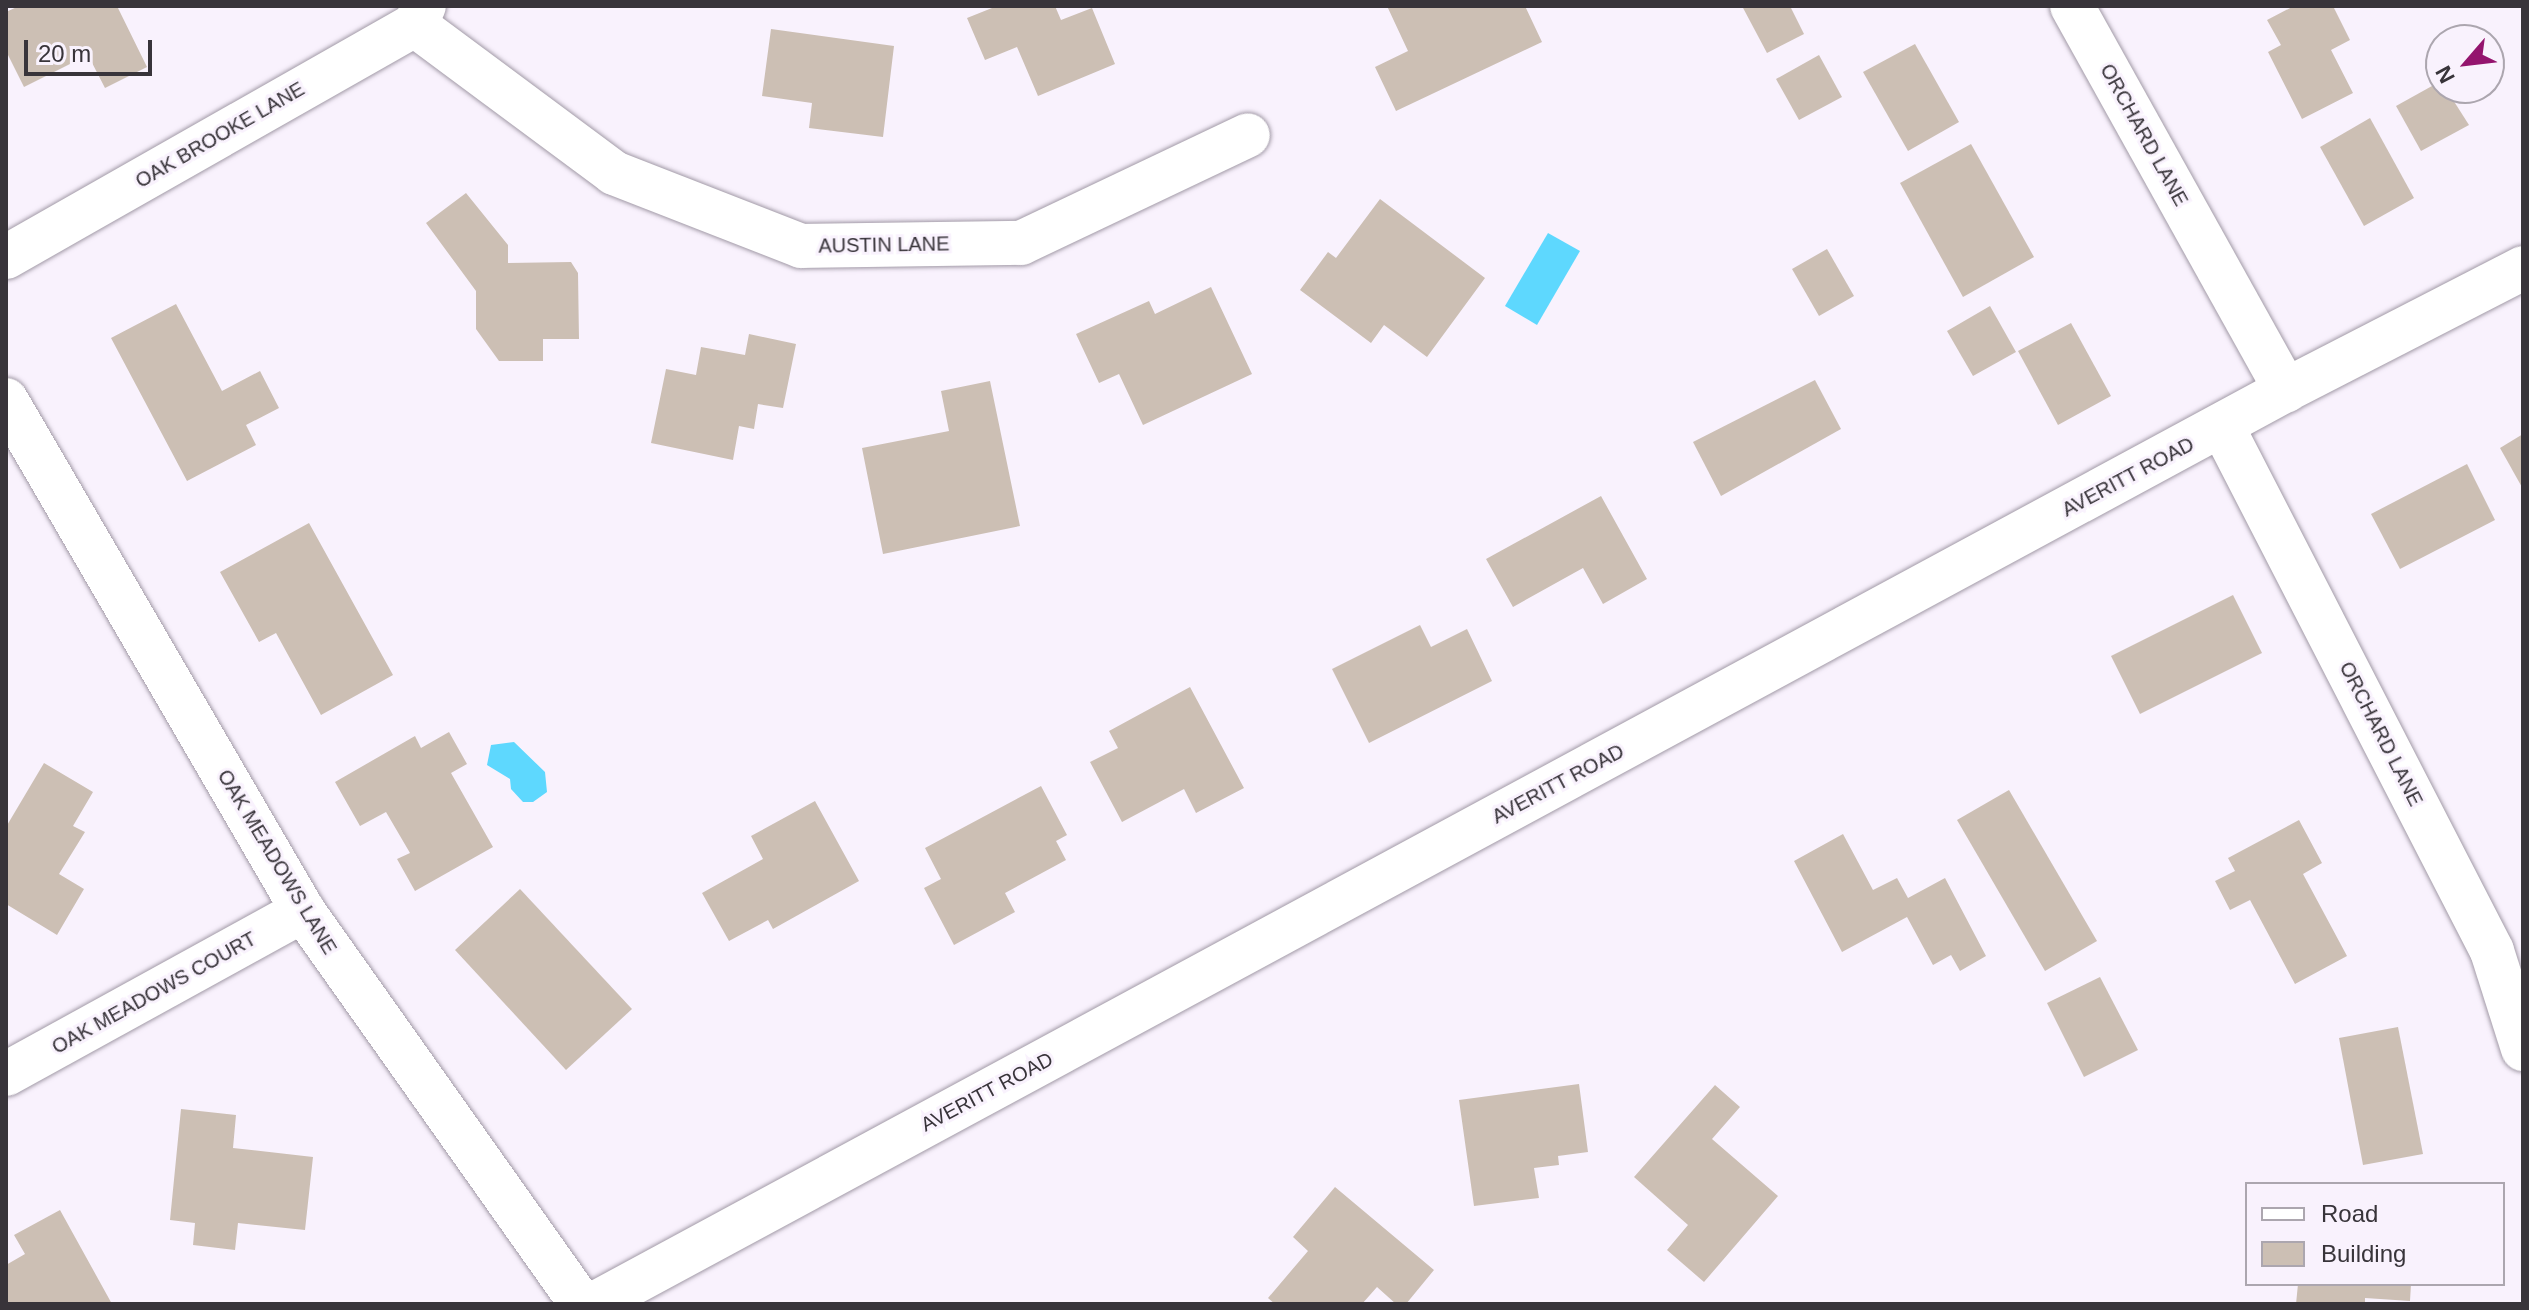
<!DOCTYPE html>
<style>
body{margin:0}
#map{position:relative;width:2529px;height:1310px;overflow:hidden;background:#f9f2fd;font-family:Helvetica,sans-serif}
div>[style]{position:absolute}
[style*='--x']{left:calc(var(--x)*1px);top:calc(var(--y)*1px);width:calc(var(--w)*1px);rotate:calc(var(--a)*1deg)}
.water>*{inset:0;background:#5ed8fe}
.building>*{inset:0;background:#ccbfb4}
.roads{filter:drop-shadow(0 0 2px #a29aa7) drop-shadow(0 0 2px #a29aa7)}
.minor>*{height:44px;margin:-22px;padding:0 22px;transform-origin:22px;border-radius:22px;background:#fff}
.tertiary>*{height:44px;margin:-22px;padding:0 22px;transform-origin:22px;border-radius:22px;background:#fff}
span{translate:-50% -50%;white-space:nowrap;text-align:center;line-height:1.15;-webkit-text-stroke:6px #f9f2fd;paint-order:stroke}
.street-label{font-size:20px;color:#38343a}
.frame{position:absolute;inset:0;border:8px solid #38343a;pointer-events:none}
.legend{position:absolute;left:2245px;top:1182px;width:260px;height:104px;box-sizing:border-box;background:#f9f2fd;border:2px solid #aca6af;margin:0;padding:10px 14px;list-style:none;font-size:24px;color:#38343a}
.legend li{display:flex;align-items:center;gap:16px;height:40px}
.legend b{width:40px;border:2px solid #aca6af}
.north{position:absolute;left:2425px;top:24px;width:80px;height:80px;box-sizing:border-box;background:#f9f2fd;border:2px solid #aca6af;border-radius:50%;rotate:242deg;font-size:22px;font-weight:700;line-height:32px;text-align:center;color:#38343a}
.north::after{content:'';display:block;margin:auto;width:28px;height:36px;background:#94146e;clip-path:polygon(50% 0,100% 100%,50% 72%,0 100%)}
.scale{position:absolute;left:24px;top:40px;width:128px;height:36px;box-sizing:border-box;border:4px solid #38343a;border-top:0;padding-left:10px;font-size:24px;line-height:28px;white-space:nowrap;color:#38343a;-webkit-text-stroke:6px #f9f2fd;paint-order:stroke}
</style>
<div id="map">
<div class="water">
<i style="clip-path:polygon(1548px 233px,1580px 251px,1537px 325px,1505px 306px)"></i>
<i style="clip-path:polygon(514px 742px,545px 772px,547px 792px,533px 802px,523px 802px,511px 789px,510px 779px,487px 765px,491px 745px)"></i>
</div>
<div class="building">
<i style="clip-path:polygon(19px 6px,117px 6px,147px 67px,105px 88px,88px 55px,24px 87px,6px 51px,6px 12px)"></i>
<i style="clip-path:polygon(997px 6px,1055px 6px,1061px 20px,1092px 8px,1115px 64px,1038px 96px,1017px 47px,985px 60px,967px 18px)"></i>
<i style="clip-path:polygon(1387px 6px,1525px 6px,1542px 42px,1396px 111px,1375px 67px,1408px 51px)"></i>
<i style="clip-path:polygon(1742px 6px,1790px 6px,1804px 34px,1767px 53px)"></i>
<i style="clip-path:polygon(2294px 6px,2333px 6px,2350px 40px,2331px 50px,2353px 93px,2302px 119px,2268px 52px,2281px 45px,2267px 20px)"></i>
<i style="clip-path:polygon(771px 29px,894px 46px,883px 137px,809px 128px,812px 103px,762px 96px)"></i>
<i style="clip-path:polygon(1915px 44px,1959px 122px,1908px 151px,1863px 72px)"></i>
<i style="clip-path:polygon(1819px 55px,1842px 97px,1799px 120px,1776px 79px)"></i>
<i style="clip-path:polygon(2441px 81px,2469px 125px,2421px 151px,2396px 106px)"></i>
<i style="clip-path:polygon(2370px 118px,2414px 198px,2364px 226px,2320px 147px)"></i>
<i style="clip-path:polygon(1971px 144px,2034px 257px,1963px 297px,1900px 183px)"></i>
<i style="clip-path:polygon(466px 193px,508px 245px,508px 263px,571px 262px,578px 273px,579px 339px,543px 339px,543px 361px,499px 361px,476px 329px,476px 291px,426px 223px)"></i>
<i style="clip-path:polygon(1380px 199px,1485px 278px,1427px 357px,1384px 325px,1371px 343px,1300px 290px,1328px 252px,1336px 258px)"></i>
<i style="clip-path:polygon(1827px 249px,1854px 296px,1819px 316px,1792px 269px)"></i>
<i style="clip-path:polygon(1211px 287px,1252px 374px,1143px 425px,1119px 374px,1099px 383px,1076px 334px,1149px 301px,1155px 314px)"></i>
<i style="clip-path:polygon(176px 304px,222px 391px,260px 371px,279px 408px,246px 425px,256px 445px,187px 481px,111px 338px)"></i>
<i style="clip-path:polygon(1990px 306px,2016px 352px,1973px 376px,1947px 331px)"></i>
<i style="clip-path:polygon(2071px 323px,2111px 396px,2058px 425px,2018px 351px)"></i>
<i style="clip-path:polygon(749px 334px,796px 344px,783px 408px,758px 404px,754px 429px,739px 426px,733px 460px,651px 443px,666px 369px,696px 375px,701px 347px,745px 355px)"></i>
<i style="clip-path:polygon(1815px 380px,1841px 429px,1721px 496px,1693px 442px)"></i>
<i style="clip-path:polygon(990px 381px,1020px 526px,883px 554px,862px 448px,949px 431px,941px 391px)"></i>
<i style="clip-path:polygon(2523px 434px,2523px 489px,2500px 448px)"></i>
<i style="clip-path:polygon(2467px 464px,2495px 520px,2400px 569px,2371px 514px)"></i>
<i style="clip-path:polygon(1601px 496px,1647px 579px,1603px 604px,1583px 568px,1513px 607px,1486px 559px)"></i>
<i style="clip-path:polygon(309px 523px,393px 675px,321px 715px,276px 633px,259px 642px,220px 572px)"></i>
<i style="clip-path:polygon(2233px 595px,2262px 653px,2140px 714px,2111px 656px)"></i>
<i style="clip-path:polygon(1420px 625px,1431px 647px,1467px 629px,1492px 681px,1369px 743px,1332px 669px)"></i>
<i style="clip-path:polygon(1190px 687px,1244px 788px,1196px 813px,1184px 789px,1122px 822px,1090px 762px,1118px 748px,1109px 731px)"></i>
<i style="clip-path:polygon(449px 732px,467px 764px,451px 773px,493px 847px,415px 891px,397px 859px,410px 853px,386px 812px,360px 826px,335px 782px,415px 736px,421px 748px)"></i>
<i style="clip-path:polygon(44px 763px,93px 792px,73px 826px,85px 832px,59px 874px,84px 889px,57px 935px,6px 904px,6px 827px)"></i>
<i style="clip-path:polygon(1041px 786px,1067px 835px,1056px 841px,1066px 860px,1005px 893px,1015px 912px,954px 945px,924px 888px,941px 879px,925px 848px)"></i>
<i style="clip-path:polygon(2009px 790px,2097px 941px,2045px 971px,1957px 820px)"></i>
<i style="clip-path:polygon(815px 801px,859px 881px,773px 929px,768px 920px,729px 941px,702px 893px,763px 859px,751px 836px)"></i>
<i style="clip-path:polygon(2299px 820px,2322px 863px,2303px 874px,2347px 956px,2295px 984px,2250px 900px,2230px 910px,2215px 881px,2235px 871px,2228px 858px)"></i>
<i style="clip-path:polygon(1843px 834px,1873px 890px,1897px 878px,1908px 898px,1945px 878px,1986px 956px,1960px 971px,1951px 955px,1933px 965px,1907px 917px,1842px 952px,1794px 861px)"></i>
<i style="clip-path:polygon(520px 889px,632px 1009px,566px 1070px,455px 950px)"></i>
<i style="clip-path:polygon(2100px 977px,2138px 1050px,2084px 1077px,2047px 1003px)"></i>
<i style="clip-path:polygon(2398px 1027px,2423px 1154px,2363px 1165px,2339px 1038px)"></i>
<i style="clip-path:polygon(1579px 1084px,1588px 1152px,1558px 1156px,1559px 1165px,1534px 1168px,1539px 1198px,1474px 1206px,1459px 1100px)"></i>
<i style="clip-path:polygon(1715px 1085px,1740px 1107px,1712px 1139px,1778px 1196px,1704px 1282px,1667px 1250px,1688px 1225px,1634px 1177px)"></i>
<i style="clip-path:polygon(181px 1109px,236px 1115px,233px 1148px,313px 1157px,305px 1230px,238px 1223px,235px 1250px,193px 1245px,195px 1223px,170px 1220px)"></i>
<i style="clip-path:polygon(1335px 1187px,1434px 1270px,1406px 1304px,1396px 1304px,1377px 1287px,1362px 1304px,1275px 1304px,1268px 1298px,1308px 1251px,1293px 1237px)"></i>
<i style="clip-path:polygon(60px 1210px,112px 1304px,6px 1304px,6px 1265px,25px 1254px,14px 1235px)"></i>
<i style="clip-path:polygon(2298px 1284px,2411px 1284px,2410px 1301px,2365px 1298px,2365px 1304px,2296px 1304px)"></i>
</div>
<div class="roads">
<div class="minor">
<i style="--x:2072;--y:6;--w:440;--a:60.9"></i>
<i style="--x:415;--y:25;--w:248;--a:36.6"></i>
<i style="--x:614;--y:173;--w:201;--a:21.3"></i>
<i style="--x:801;--y:246;--w:220;--a:-0.8"></i>
<i style="--x:1021;--y:243;--w:251;--a:-25.4"></i>
<i style="--x:6;--y:257;--w:470;--a:-29.6"></i>
<i style="--x:415;--y:25;--w:21;--a:-65"></i>
<i style="--x:6;--y:400;--w:591;--a:59.83"></i>
<i style="--x:303;--y:911;--w:481;--a:54.7"></i>
<i style="--x:2222;--y:426;--w:590;--a:62.78"></i>
<i style="--x:2492;--y:951;--w:103;--a:72.4"></i>
<i style="--x:6;--y:1074;--w:339;--a:-28.8"></i>
</div>
<div class="tertiary">
<i style="--x:594;--y:1304;--w:1923;--a:-28.38"></i>
<i style="--x:2286;--y:390;--w:267;--a:-27.2"></i>
</div>
</div>
<div class="street-label">
<span style="left:220px;top:135px;rotate:-30deg">OAK BROOKE LANE</span>
<span style="left:2144px;top:135px;rotate:61deg">ORCHARD LANE</span>
<span style="left:884px;top:245px;rotate:-1deg">AUSTIN LANE</span>
<span style="left:2128px;top:477px;rotate:-28deg">AVERITT ROAD</span>
<span style="left:2381px;top:734px;rotate:63deg">ORCHARD LANE</span>
<span style="left:1558px;top:784px;rotate:-28deg">AVERITT ROAD</span>
<span style="left:277px;top:862px;rotate:59deg">OAK MEADOWS LANE</span>
<span style="left:154px;top:993px;rotate:-29deg">OAK MEADOWS COURT</span>
<span style="left:987px;top:1092px;rotate:-28deg">AVERITT ROAD</span>
</div>
<div class="frame"></div>
<ul class="legend">
<li><b style="height:10px;background:#fff"></b>Road</li>
<li><b style="height:22px;background:#ccbfb4"></b>Building</li>
</ul>
<div class="north">N</div>
<div class="scale">20 m</div>
</div>
